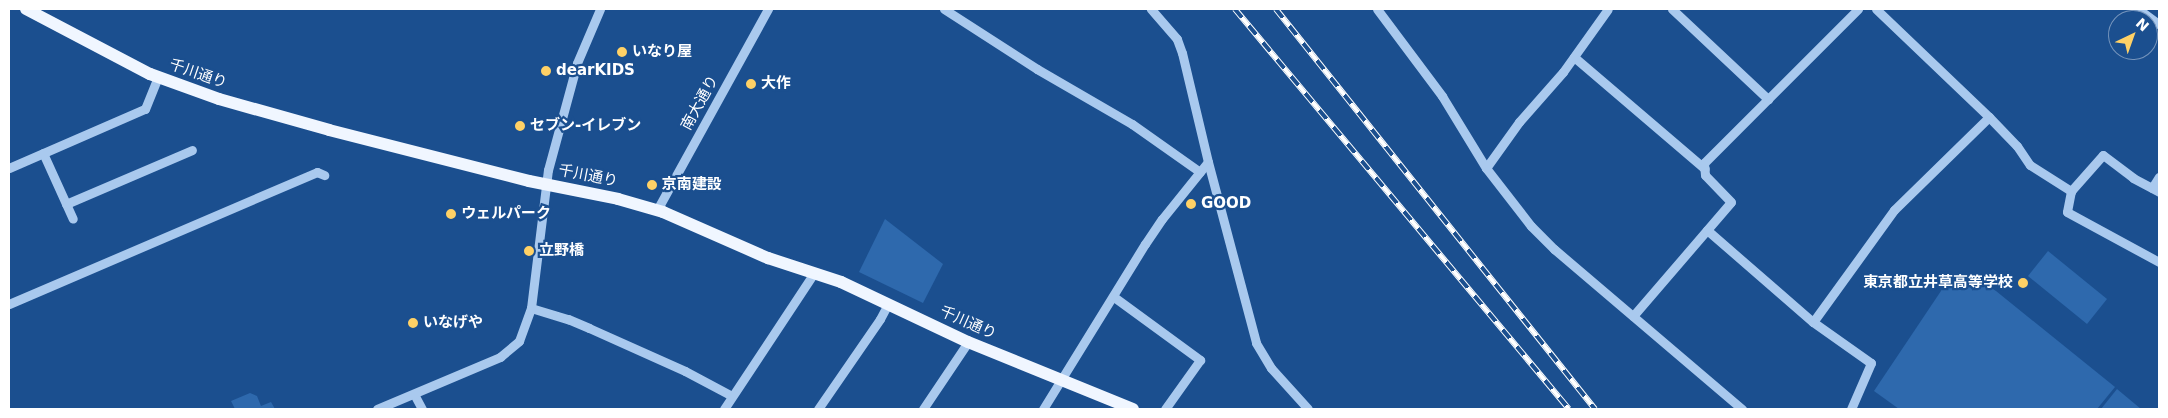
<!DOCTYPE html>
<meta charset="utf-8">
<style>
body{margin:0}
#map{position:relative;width:2168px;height:418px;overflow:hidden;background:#1b4f8f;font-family:"DejaVu Sans","Noto Sans JP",sans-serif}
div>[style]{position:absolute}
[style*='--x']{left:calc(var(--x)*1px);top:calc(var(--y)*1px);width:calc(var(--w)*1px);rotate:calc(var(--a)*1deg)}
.green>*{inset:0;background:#2e69ad}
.minor>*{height:9px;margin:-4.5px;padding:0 4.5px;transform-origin:4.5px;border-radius:4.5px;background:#a9c9ee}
.major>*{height:12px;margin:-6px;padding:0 6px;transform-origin:6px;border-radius:6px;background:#f0f6ff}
.rail>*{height:5.5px;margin-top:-2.75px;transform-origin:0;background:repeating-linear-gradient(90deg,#1b4f8f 0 11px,#fff 0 22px);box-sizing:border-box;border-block:1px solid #fff}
.dots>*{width:14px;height:14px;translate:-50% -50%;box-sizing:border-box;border:2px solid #1b4f8f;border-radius:50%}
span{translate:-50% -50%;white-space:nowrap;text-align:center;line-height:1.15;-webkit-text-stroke:4.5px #1b4f8f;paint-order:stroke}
.poi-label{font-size:15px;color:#fff;font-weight:700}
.left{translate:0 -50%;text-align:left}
.right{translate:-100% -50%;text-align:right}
.street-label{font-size:15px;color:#fff}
.frame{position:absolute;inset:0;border:10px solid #fff;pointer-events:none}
.north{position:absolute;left:2108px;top:10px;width:50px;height:50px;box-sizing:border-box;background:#1b4f8f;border:1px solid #7695bc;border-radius:50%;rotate:42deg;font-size:14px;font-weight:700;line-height:20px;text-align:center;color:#fff}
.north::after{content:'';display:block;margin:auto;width:18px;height:22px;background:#ffd166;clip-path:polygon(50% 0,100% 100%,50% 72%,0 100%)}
</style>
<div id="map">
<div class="green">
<i style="clip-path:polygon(885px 219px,943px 264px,923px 303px,859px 272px)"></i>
<i style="clip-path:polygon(2048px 251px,2107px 299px,2087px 324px,2028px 276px)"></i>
<i style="clip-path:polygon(1967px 273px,1996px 291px,2115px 387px,2097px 409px,1899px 409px,1874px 391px,1949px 279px)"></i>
<i style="clip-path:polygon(2117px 389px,2141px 409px,2101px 409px)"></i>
<i style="clip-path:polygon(250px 393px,257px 396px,261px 406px,271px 402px,275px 409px,235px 409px,231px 401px)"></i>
</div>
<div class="minor">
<i style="--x:944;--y:9;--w:111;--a:32.8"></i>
<i style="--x:1037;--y:69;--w:110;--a:30.1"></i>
<i style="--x:1132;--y:124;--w:83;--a:35.2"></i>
<i style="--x:1377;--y:9;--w:109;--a:53.2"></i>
<i style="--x:1442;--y:96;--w:84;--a:58.6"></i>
<i style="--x:1486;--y:168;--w:73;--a:52.2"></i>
<i style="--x:1531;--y:226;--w:33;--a:45"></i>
<i style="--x:1554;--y:249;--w:247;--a:40.4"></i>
<i style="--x:1672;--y:9;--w:132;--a:43.2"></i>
<i style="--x:1876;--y:9;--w:156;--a:43.7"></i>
<i style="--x:1989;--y:117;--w:40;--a:46"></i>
<i style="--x:2017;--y:146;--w:23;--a:56"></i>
<i style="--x:2030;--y:165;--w:49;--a:32.4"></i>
<i style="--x:2071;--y:191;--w:21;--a:101"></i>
<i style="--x:2067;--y:212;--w:105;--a:28.5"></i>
<i style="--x:2138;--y:9;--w:26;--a:36"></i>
<i style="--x:1574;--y:57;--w:172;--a:40.5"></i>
<i style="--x:43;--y:153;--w:72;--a:65.6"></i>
<i style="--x:1208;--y:162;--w:187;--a:75.1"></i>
<i style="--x:1256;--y:343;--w:29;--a:59"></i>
<i style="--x:1271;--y:368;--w:55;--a:47.9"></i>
<i style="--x:9;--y:168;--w:148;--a:-23.5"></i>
<i style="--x:145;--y:109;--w:35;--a:-68"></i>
<i style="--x:1486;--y:168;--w:57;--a:-54.3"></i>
<i style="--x:1519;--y:122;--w:67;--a:-48.7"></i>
<i style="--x:1563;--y:72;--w:77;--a:-54.5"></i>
<i style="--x:2152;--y:188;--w:13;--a:-58"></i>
<i style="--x:2071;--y:191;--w:48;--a:-48.4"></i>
<i style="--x:2103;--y:155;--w:38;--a:37"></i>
<i style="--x:2133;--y:178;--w:30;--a:28"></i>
<i style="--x:66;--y:204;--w:137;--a:-23.2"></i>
<i style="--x:657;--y:210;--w:230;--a:-61.1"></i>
<i style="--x:1707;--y:230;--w:140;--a:41"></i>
<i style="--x:1813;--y:322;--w:71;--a:35.3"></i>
<i style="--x:1871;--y:363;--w:50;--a:113.5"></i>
<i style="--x:1114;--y:297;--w:107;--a:36.2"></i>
<i style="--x:1200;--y:360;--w:60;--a:125.5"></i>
<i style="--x:9;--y:304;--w:335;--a:-23.2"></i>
<i style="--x:317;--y:172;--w:8;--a:23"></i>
<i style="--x:531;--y:308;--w:39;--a:17"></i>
<i style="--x:568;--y:319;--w:23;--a:23"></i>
<i style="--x:589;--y:328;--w:105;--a:24.1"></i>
<i style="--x:685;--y:371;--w:53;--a:28"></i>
<i style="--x:1633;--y:316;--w:150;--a:-49.3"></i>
<i style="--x:1731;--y:202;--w:37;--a:-134"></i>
<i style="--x:1705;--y:175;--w:12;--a:-95"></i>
<i style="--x:1704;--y:163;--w:218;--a:-45"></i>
<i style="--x:1813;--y:322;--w:138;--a:-54.1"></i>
<i style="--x:1894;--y:210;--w:133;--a:-44.4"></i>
<i style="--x:414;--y:394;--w:17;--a:62"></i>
<i style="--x:377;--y:409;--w:134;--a:-22.9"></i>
<i style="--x:500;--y:357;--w:25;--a:-40"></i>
<i style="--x:519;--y:341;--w:35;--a:-70"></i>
<i style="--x:531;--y:308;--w:139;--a:-83"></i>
<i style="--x:548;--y:170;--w:111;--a:-74.8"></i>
<i style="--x:577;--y:63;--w:59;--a:-66.9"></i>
<i style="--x:724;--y:409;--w:163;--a:-56.5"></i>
<i style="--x:818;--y:409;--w:109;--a:-55.4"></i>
<i style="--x:880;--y:319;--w:17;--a:-62"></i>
<i style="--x:923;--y:409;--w:81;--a:-56.1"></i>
<i style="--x:1043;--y:409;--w:194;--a:-58.3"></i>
<i style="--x:1145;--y:244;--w:30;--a:-56"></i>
<i style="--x:1162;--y:219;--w:73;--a:-51.1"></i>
<i style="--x:1208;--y:162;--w:112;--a:-103.4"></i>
<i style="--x:1182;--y:53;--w:15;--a:-110"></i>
<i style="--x:1177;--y:39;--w:40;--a:-131"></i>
</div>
<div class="major">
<i style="--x:26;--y:9;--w:140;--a:27.7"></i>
<i style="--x:150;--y:74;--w:73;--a:19.9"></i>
<i style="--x:219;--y:99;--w:114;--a:15.7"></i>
<i style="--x:329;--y:130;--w:206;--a:14.3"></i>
<i style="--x:529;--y:181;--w:91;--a:11.4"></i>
<i style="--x:618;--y:199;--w:47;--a:16.1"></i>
<i style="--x:663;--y:212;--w:115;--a:23.7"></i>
<i style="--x:768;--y:258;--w:77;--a:18.2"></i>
<i style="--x:841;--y:282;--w:140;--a:25.3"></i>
<i style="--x:968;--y:342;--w:178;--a:22.1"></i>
</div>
<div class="rail">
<i style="--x:1235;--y:9;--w:521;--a:50.14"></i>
<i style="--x:1276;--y:9;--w:512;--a:51.43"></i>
</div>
<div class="dots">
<i style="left:622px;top:52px;background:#ffd166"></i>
<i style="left:546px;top:71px;background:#ffd166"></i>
<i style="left:751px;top:84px;background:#ffd166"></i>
<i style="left:520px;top:126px;background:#ffd166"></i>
<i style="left:652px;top:185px;background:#ffd166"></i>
<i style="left:1191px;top:204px;background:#ffd166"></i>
<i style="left:451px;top:214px;background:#ffd166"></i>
<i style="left:529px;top:251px;background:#ffd166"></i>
<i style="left:2023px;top:283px;background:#ffd166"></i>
<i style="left:413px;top:323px;background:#ffd166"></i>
</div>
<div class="poi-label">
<span class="left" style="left:632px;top:52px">いなり屋</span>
<span class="left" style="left:556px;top:71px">dearKIDS</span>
<span class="left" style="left:761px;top:84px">大作</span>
<span class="left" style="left:530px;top:126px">セブン-イレブン</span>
<span class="left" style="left:662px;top:185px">京南建設</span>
<span class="left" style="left:1201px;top:204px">GOOD</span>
<span class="left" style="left:461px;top:214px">ウェルパーク</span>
<span class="left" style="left:539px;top:251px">立野橋</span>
<span class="right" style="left:2013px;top:283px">東京都立井草高等学校</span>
<span class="left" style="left:423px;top:323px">いなげや</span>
</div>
<div class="street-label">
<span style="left:198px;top:74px;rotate:19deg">千川通り</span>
<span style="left:700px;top:103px;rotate:-61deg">南大通り</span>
<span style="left:588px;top:176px;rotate:11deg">千川通り</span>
<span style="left:968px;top:323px;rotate:24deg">千川通り</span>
</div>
<div class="frame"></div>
<div class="north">N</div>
</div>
